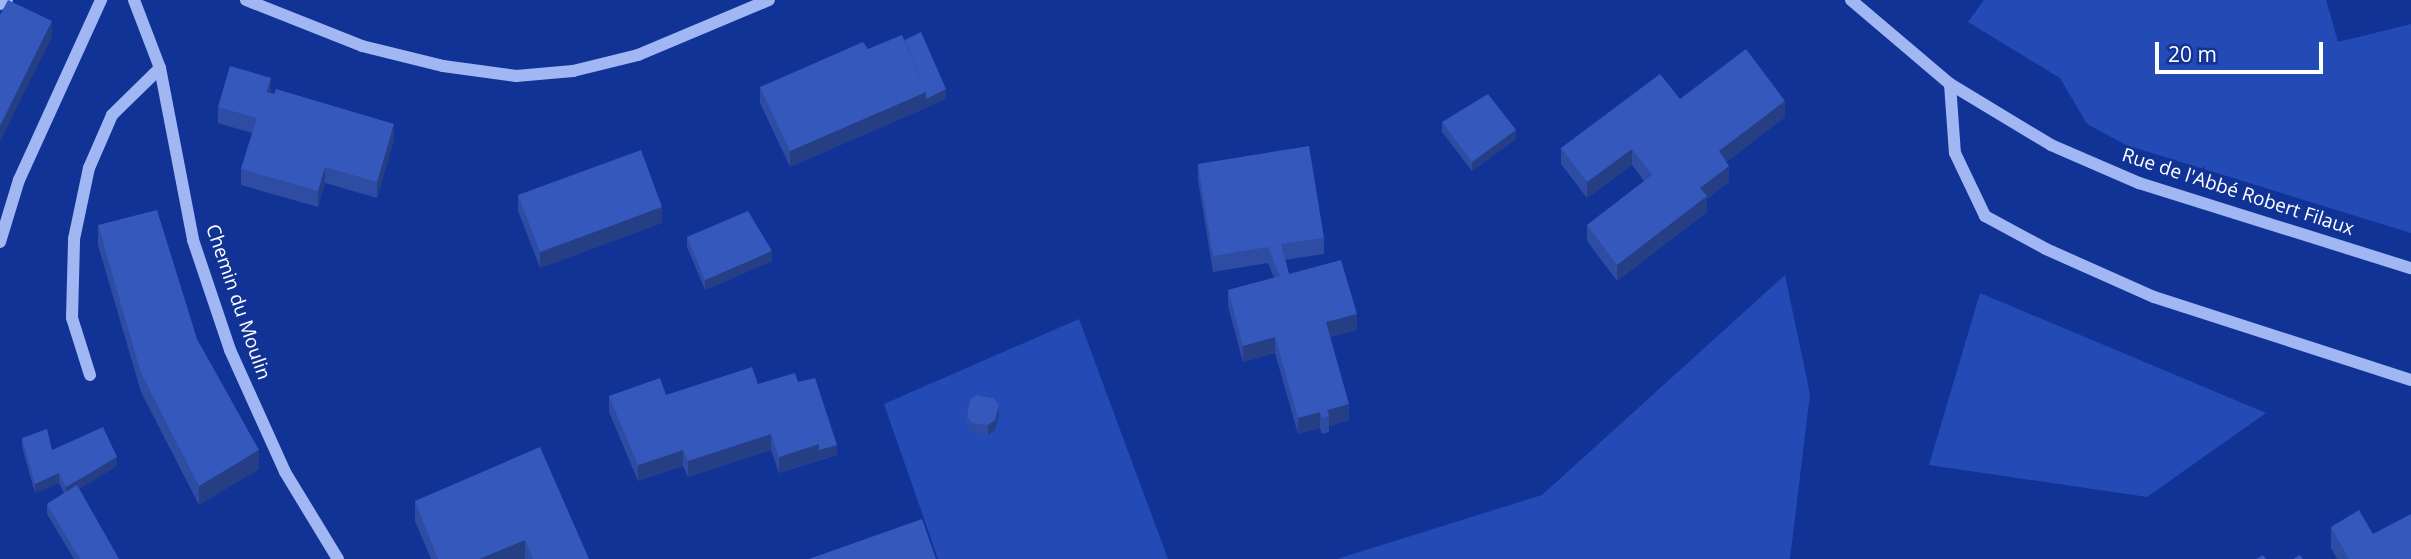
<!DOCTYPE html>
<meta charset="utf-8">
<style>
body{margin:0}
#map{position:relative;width:2411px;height:559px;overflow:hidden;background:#113396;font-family:"Open Sans",sans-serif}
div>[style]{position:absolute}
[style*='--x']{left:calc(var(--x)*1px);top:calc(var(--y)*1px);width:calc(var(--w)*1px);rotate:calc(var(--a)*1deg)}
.green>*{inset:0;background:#244ab5}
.minor>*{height:12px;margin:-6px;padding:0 6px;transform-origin:6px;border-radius:6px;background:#a0b7f3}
.wall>*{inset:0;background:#2e4ca2}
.shaded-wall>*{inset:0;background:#253e84}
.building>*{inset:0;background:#3558bc}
span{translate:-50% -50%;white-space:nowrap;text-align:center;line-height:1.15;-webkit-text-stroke:5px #113396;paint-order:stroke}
.street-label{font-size:19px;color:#fff}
.scale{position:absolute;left:2155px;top:42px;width:168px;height:32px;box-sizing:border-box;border:4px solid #fff;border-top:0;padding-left:9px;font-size:21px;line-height:24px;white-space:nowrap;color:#fff;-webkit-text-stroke:5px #113396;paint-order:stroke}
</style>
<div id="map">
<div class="green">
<i style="clip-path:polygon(1984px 0,2326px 0,2338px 42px,2411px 24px,2411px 233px,2126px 145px,2087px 124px,2060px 78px,1968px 22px)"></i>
<i style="clip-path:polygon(1785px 275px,1810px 394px,1790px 559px,1337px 559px,1542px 495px)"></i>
<i style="clip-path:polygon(1980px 293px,2266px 413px,2147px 497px,1929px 465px)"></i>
<i style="clip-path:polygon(1079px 319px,1168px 559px,938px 559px,884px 404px)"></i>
</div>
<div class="minor">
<i style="--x:134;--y:0;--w:73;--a:69.1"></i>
<i style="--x:160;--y:68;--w:175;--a:79.1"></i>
<i style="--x:193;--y:240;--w:116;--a:71.4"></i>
<i style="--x:230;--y:350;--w:134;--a:65.7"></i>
<i style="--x:285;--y:472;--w:102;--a:58.7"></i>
<i style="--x:246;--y:0;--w:125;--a:21.6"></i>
<i style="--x:362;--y:46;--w:83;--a:13.9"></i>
<i style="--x:443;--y:66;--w:74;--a:7.8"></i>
<i style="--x:516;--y:76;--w:57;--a:-5"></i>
<i style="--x:573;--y:71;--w:67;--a:-13.8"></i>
<i style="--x:638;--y:55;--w:142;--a:-22.8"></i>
<i style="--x:1851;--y:0;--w:130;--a:40.3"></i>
<i style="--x:1950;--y:84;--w:118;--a:31.1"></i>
<i style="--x:2051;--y:145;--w:96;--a:23.4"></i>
<i style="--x:2139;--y:183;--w:285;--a:17.4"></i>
<i style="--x:0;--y:4;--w:8;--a:-30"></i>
<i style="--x:1950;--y:84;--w:69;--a:85.9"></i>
<i style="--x:1955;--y:153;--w:70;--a:64.5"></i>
<i style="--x:1985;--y:216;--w:69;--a:28.4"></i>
<i style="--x:2046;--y:249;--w:118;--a:24"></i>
<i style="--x:2154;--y:297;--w:270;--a:17.9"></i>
<i style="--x:0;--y:242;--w:65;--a:-73"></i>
<i style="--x:19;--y:180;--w:198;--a:-65.5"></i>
<i style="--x:90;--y:375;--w:60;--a:-107.5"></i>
<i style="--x:72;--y:318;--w:79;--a:-88.5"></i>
<i style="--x:74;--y:239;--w:73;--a:-78.1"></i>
<i style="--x:89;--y:168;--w:58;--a:-66.5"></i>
<i style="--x:112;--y:115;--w:67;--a:-44.4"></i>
</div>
<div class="wall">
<i style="clip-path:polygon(905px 40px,946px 99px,790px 167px,760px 103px,760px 87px)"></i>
<i style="clip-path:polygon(271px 93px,394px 140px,377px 198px,325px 183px,318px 207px,241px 185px,241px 169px,252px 133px,218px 123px,218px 107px)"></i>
<i style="clip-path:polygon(1680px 99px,1785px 117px,1726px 162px,1729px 182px,1707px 199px,1707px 212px,1617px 281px,1587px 241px,1587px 225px,1644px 181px,1632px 165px,1587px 198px,1561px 164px,1561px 148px)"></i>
<i style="clip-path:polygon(1442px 122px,1516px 139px,1472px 171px,1442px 132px)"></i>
<i style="clip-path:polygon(1198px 164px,1324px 238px,1324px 254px,1285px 260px,1289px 274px,1357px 330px,1330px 337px,1349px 420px,1329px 426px,1329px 432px,1322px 434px,1320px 428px,1298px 434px,1275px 353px,1243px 362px,1228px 306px,1228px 290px,1274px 278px,1268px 263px,1213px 272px,1198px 180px)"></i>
<i style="clip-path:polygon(518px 195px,662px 223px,540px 268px,518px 211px)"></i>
<i style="clip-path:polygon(98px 225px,259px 469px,199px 505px,141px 392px,98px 245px)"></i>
<i style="clip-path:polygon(687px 237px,772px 261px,705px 290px,687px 247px)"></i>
<i style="clip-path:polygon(798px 382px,837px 455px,779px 473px,771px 450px,688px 477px,683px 466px,638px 481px,609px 412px,609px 396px,666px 395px,758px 384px)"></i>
<i style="clip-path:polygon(999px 415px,995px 430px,988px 435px,972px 432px,967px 426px,967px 417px)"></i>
<i style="clip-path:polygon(22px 438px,52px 450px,117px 466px,79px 489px,119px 559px,74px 559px,47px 514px,47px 504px,64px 493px,59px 483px,35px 493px,22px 447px)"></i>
<i style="clip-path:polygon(415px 501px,589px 559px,431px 559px,415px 521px)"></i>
<i style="clip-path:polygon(2331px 527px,2411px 559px,2337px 559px,2331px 548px)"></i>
</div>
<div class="shaded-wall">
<i style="clip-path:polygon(52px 21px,52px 37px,0 142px,0 126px)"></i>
<i style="clip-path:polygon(271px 78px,271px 94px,267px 92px)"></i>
<i style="clip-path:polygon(946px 89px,946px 99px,790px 167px,790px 151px,926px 92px)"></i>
<i style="clip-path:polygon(1785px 101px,1785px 117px,1719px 168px,1719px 151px)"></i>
<i style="clip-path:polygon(394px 124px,394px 140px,377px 198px,377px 182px)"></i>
<i style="clip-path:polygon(1516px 130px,1516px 139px,1472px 171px,1472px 162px)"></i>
<i style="clip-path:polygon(1632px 149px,1632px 165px,1587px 198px,1587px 182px)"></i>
<i style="clip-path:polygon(1729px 166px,1729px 182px,1707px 199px,1707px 212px,1617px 281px,1617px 265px,1700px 188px)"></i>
<i style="clip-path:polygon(325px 167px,325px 183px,318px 207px,318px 191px)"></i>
<i style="clip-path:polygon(662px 207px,662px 223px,540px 268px,540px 252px)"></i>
<i style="clip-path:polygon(772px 251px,772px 261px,705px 290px,705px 280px)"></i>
<i style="clip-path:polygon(1357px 314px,1357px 330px,1326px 338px,1326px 322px)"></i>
<i style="clip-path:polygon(1275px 337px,1275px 353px,1243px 362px,1243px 346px)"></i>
<i style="clip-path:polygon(1349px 404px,1349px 420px,1329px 426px,1329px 416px,1327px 410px)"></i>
<i style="clip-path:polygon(999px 405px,999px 415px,995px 430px,988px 435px,988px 425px)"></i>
<i style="clip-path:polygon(1320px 412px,1320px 428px,1298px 434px,1298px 418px)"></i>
<i style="clip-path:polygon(771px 434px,771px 450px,688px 477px,688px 461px)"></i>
<i style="clip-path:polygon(819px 444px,819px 460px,779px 473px,779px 457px)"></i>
<i style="clip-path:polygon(837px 445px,837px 455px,819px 460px,819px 450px)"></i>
<i style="clip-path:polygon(259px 450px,259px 469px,199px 505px,199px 486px)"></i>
<i style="clip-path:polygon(683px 450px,683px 466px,638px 481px,638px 465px)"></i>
<i style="clip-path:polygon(117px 457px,117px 466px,66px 497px,66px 487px)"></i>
<i style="clip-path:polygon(59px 473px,59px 483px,35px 493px,35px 484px)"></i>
<i style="clip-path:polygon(525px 540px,525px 559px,479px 559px)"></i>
</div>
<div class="building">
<i style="clip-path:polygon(8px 0,52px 21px,0 126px,0 15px)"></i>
<i style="clip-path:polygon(921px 32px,946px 89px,926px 99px,926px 92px,905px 40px)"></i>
<i style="clip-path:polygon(902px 35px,926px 92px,790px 151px,760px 87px,863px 42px,868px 49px)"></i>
<i style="clip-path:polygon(1746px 49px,1785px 101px,1719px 151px,1729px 166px,1700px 188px,1707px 196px,1617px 265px,1587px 225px,1652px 175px,1632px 149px,1587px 182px,1561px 148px,1660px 74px,1680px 99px)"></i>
<i style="clip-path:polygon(230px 66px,271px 78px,267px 92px,274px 94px,276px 89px,394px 124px,377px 182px,325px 167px,318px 191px,241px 169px,257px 118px,218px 107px)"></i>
<i style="clip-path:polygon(1488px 94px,1516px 130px,1472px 162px,1442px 122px)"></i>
<i style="clip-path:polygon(1309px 146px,1324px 238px,1281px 244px,1289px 274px,1341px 260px,1357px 314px,1326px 322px,1349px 404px,1327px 410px,1329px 416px,1322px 418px,1320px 412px,1298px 418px,1275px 337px,1243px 346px,1228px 290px,1280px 276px,1268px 247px,1213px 256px,1198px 164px)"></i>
<i style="clip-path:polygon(641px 150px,662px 207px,540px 252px,518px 195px)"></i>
<i style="clip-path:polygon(157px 210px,197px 339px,259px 450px,199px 486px,141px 373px,98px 225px)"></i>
<i style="clip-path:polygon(748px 211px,772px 251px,705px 280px,687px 237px)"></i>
<i style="clip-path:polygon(752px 367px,758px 384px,795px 373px,819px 444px,779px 457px,771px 434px,688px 461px,683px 450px,638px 465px,609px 396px,660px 378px,666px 395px)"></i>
<i style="clip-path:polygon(815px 378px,837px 445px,819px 450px,819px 444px,798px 382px)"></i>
<i style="clip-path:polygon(976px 395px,993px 398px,999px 405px,995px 420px,988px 425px,972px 423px,967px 417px,970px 400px)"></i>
<i style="clip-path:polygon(103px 427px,117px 457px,66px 487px,59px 473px,35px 484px,22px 438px,47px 429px,52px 450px)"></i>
<i style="clip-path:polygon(540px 447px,589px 559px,533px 559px,525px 540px,479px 559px,438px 559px,415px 501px)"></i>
<i style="clip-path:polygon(77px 485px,119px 559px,80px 559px,47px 504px)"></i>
<i style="clip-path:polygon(2359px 510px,2373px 534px,2411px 514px,2411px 559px,2349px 559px,2331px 527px)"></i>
<i style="clip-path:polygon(922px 519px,936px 559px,809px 559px)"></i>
<i style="clip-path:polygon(2263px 555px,2266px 559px,2256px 559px)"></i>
<i style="clip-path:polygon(2300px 555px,2303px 559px,2293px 559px)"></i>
</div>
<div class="street-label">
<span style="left:2238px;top:192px;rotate:18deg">Rue de l'Abbé Robert Filaux</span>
<span style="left:238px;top:302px;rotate:71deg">Chemin du Moulin</span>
</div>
<div class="scale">20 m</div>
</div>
